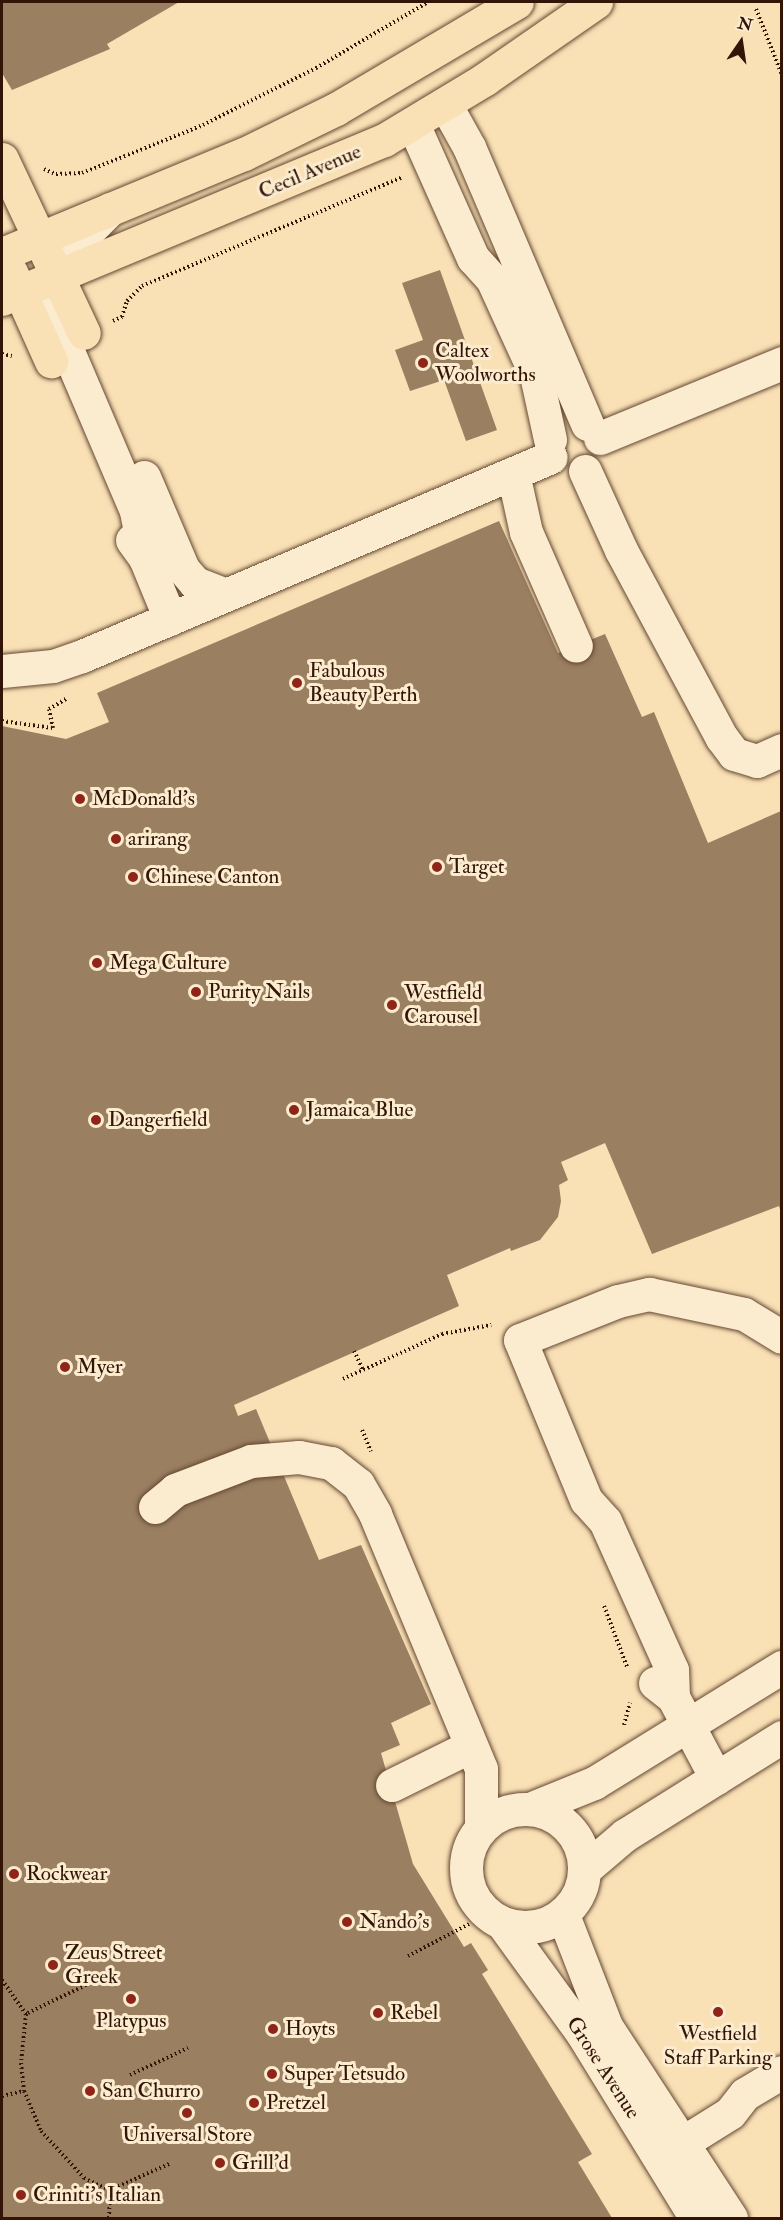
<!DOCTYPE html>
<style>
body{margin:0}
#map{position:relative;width:783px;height:2220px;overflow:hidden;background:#f9e0b5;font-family:"IM FELL Double Pica",serif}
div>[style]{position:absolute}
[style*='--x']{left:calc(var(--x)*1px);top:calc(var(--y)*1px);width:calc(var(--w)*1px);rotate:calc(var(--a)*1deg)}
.building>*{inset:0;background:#9a7f61}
.path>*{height:4px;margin-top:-2px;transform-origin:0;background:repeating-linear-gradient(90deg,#331507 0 1.5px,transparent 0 4.5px)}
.roads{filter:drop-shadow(0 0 2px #644832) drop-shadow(0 0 2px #644832)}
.minor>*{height:33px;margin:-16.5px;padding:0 16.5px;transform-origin:16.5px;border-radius:16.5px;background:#fbebcf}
.minor>.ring{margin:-16.5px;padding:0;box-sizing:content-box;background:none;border:33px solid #fbebcf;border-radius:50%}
.major>*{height:33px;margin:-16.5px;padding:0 16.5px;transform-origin:16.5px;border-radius:16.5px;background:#f9e0b5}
.dots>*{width:16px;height:16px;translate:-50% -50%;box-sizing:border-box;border:3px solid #fbebcf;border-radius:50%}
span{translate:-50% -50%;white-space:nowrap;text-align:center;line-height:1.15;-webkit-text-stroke:6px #fbebcf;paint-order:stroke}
.street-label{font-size:21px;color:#331507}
.poi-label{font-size:21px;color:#331507}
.left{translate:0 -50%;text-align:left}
.frame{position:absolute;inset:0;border:3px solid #331507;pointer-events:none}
.north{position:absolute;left:711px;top:12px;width:60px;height:60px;-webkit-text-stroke:4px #fbebcf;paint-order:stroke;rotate:13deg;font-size:16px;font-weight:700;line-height:24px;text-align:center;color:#331507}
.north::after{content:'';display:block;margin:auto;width:21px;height:27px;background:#331507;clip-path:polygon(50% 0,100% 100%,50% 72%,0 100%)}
</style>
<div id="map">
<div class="building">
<i style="clip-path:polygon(2px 2px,179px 2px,107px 44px,110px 49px,12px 90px,2px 73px)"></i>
<i style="clip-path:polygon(440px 270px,497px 430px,466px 441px,444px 380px,410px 391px,395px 350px,423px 340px,402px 283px)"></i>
<i style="clip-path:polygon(499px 521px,558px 653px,605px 634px,642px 717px,654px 712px,708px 843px,781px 811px,781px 1213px,779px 1206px,652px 1254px,605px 1143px,561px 1162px,568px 1180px,559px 1185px,561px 1201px,558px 1217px,540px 1240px,511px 1251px,510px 1248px,447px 1275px,459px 1306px,234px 1405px,238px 1416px,256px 1409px,319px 1560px,361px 1545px,431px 1704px,391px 1723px,400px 1745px,381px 1753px,413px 1864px,464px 1947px,471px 1943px,488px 1970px,482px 1974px,592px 2154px,578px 2162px,612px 2218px,2px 2218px,2px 726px,66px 739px,109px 722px,97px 693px)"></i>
</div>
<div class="path">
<i style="--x:756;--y:9;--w:71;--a:68.5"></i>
<i style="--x:44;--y:169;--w:13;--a:23"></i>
<i style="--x:56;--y:174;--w:26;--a:-2"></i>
<i style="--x:82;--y:173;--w:130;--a:-21.6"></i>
<i style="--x:203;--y:125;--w:127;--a:-26.8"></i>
<i style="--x:316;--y:68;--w:130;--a:-30.5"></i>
<i style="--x:113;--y:321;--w:10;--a:-24"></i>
<i style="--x:122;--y:317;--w:17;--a:-73"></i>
<i style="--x:127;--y:301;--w:21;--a:-45"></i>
<i style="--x:142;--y:286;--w:283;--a:-22.7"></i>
<i style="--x:2;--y:354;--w:10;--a:11"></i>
<i style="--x:2;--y:721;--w:51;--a:7.8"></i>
<i style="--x:53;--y:728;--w:19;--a:-102"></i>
<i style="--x:49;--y:709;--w:21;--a:-31"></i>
<i style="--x:354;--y:1351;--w:21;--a:65"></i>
<i style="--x:343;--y:1379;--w:109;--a:-24.4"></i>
<i style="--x:442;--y:1334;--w:50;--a:-10.4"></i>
<i style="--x:362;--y:1430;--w:23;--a:67"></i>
<i style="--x:604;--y:1606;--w:65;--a:69.3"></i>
<i style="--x:624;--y:1725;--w:23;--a:-75"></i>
<i style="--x:408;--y:1956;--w:69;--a:-27.7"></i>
<i style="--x:2;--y:1980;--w:42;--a:54.8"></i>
<i style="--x:90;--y:1983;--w:71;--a:154.2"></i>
<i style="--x:26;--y:2014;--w:49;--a:95.8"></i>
<i style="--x:21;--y:2063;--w:28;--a:84"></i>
<i style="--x:24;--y:2091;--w:43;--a:67"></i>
<i style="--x:41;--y:2131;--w:64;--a:47.5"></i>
<i style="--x:84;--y:2178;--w:29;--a:25"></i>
<i style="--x:110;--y:2190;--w:67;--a:-23.9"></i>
<i style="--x:130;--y:2075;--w:64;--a:-25"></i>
<i style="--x:2;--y:2096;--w:23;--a:-13"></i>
<i style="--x:109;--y:2218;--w:28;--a:-88"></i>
</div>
<div class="roads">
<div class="minor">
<i style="--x:445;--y:104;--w:49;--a:60.8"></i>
<i style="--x:469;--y:147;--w:301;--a:66.9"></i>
<i style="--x:413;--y:124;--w:147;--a:65.9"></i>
<i style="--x:473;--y:258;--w:28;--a:48"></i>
<i style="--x:492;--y:279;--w:106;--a:65.4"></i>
<i style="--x:536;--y:375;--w:66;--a:77.7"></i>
<i style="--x:110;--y:209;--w:47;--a:135"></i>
<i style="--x:77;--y:242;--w:39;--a:119"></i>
<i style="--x:58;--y:276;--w:31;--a:92"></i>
<i style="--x:57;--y:307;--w:36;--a:79"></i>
<i style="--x:64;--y:342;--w:184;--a:66.9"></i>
<i style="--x:136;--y:511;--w:48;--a:79.2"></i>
<i style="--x:600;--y:438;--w:197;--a:-22.4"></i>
<i style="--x:585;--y:471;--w:87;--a:65.5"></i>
<i style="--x:621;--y:550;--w:213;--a:61.8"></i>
<i style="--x:722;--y:738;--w:20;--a:53"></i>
<i style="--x:734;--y:754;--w:24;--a:17"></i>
<i style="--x:757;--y:761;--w:27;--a:-24"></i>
<i style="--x:513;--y:473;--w:60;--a:77.6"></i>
<i style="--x:526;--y:532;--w:124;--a:66.3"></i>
<i style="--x:144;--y:477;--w:100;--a:67"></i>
<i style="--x:183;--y:569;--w:18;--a:49"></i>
<i style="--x:195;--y:583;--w:33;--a:21"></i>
<i style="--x:132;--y:540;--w:22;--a:54"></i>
<i style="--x:145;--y:558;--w:66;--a:67.7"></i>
<i style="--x:2;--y:671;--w:51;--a:-5.6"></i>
<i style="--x:53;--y:666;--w:31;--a:-19"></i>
<i style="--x:82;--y:656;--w:509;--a:-22.99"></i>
<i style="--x:155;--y:1507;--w:26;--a:-40"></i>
<i style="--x:175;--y:1490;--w:81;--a:-20.9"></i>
<i style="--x:251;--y:1461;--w:48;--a:-4.8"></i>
<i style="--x:299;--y:1457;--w:33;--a:11"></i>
<i style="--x:331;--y:1463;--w:34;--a:38"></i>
<i style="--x:358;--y:1484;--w:34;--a:60"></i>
<i style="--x:375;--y:1514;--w:276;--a:67.4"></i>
<i style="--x:481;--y:1769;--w:58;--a:90"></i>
<i style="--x:655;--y:1683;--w:23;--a:38"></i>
<i style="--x:673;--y:1697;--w:92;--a:62"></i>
<i style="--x:673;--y:1697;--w:27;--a:-92"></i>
<i style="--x:672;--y:1670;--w:163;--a:-114.2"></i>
<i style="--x:605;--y:1521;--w:28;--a:-132"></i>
<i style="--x:586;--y:1500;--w:173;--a:-112.4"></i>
<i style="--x:520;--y:1340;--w:105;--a:-21.7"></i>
<i style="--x:618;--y:1301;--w:32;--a:-13"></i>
<i style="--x:649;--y:1294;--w:97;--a:11.9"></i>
<i style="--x:744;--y:1314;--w:44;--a:31.2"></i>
<i style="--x:392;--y:1785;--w:88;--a:-26.3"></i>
<i style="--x:532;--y:1808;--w:67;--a:-22"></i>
<i style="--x:594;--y:1783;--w:221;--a:-31.7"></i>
<i class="ring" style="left:466px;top:1809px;width:85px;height:85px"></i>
<i style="--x:585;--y:1869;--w:52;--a:-40.4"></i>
<i style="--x:625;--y:1835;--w:185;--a:-32"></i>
<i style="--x:563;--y:1915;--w:119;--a:68.8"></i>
<i style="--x:606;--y:2026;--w:229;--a:56.9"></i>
<i style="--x:502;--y:1923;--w:136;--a:54"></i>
<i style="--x:582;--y:2033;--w:217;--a:58.4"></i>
<i style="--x:666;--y:2153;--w:75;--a:-32"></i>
<i style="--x:730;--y:2113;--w:24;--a:-52"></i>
<i style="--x:745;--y:2094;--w:43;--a:-30.7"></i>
</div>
<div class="major">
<i style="--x:2;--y:159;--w:192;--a:64.8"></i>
<i style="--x:2;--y:254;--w:262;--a:-22.5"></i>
<i style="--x:244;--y:154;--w:102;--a:-26.1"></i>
<i style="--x:336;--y:109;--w:210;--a:-30.6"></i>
<i style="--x:11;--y:272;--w:98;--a:65.8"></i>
<i style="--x:2;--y:299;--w:414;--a:-22.6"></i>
<i style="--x:384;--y:140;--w:118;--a:-31.1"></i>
<i style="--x:485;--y:79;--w:135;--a:-34.7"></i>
</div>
</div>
<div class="dots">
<i style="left:423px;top:363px;background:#8f2418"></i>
<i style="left:297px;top:683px;background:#8f2418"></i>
<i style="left:80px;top:799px;background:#8f2418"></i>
<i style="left:116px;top:839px;background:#8f2418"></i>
<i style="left:437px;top:867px;background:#8f2418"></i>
<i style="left:133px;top:877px;background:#8f2418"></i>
<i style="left:97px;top:963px;background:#8f2418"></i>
<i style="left:196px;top:992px;background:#8f2418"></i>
<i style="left:392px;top:1005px;background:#8f2418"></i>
<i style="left:294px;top:1110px;background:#8f2418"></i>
<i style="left:96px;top:1120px;background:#8f2418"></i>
<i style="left:65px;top:1367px;background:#8f2418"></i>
<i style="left:14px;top:1874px;background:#8f2418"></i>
<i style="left:347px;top:1922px;background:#8f2418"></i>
<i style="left:53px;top:1965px;background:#8f2418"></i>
<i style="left:131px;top:1999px;background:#8f2418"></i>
<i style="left:718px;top:2012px;background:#8f2418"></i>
<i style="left:378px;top:2013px;background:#8f2418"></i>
<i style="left:273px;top:2029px;background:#8f2418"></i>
<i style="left:272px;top:2074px;background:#8f2418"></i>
<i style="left:90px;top:2091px;background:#8f2418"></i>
<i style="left:254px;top:2103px;background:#8f2418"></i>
<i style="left:187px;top:2113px;background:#8f2418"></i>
<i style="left:220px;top:2163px;background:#8f2418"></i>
<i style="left:21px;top:2195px;background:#8f2418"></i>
</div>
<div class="street-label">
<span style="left:310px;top:172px;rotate:-23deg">Cecil Avenue</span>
<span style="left:603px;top:2068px;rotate:57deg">Grose Avenue</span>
</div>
<div class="poi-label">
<span class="left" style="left:435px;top:363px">Caltex<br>Woolworths</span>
<span class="left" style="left:309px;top:683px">Fabulous<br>Beauty Perth</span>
<span class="left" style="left:92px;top:799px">McDonald's</span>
<span class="left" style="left:128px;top:839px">arirang</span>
<span class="left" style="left:449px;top:867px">Target</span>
<span class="left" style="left:145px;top:877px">Chinese Canton</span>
<span class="left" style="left:109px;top:963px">Mega Culture</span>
<span class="left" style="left:208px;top:992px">Purity Nails</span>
<span class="left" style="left:404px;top:1005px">Westfield<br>Carousel</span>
<span class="left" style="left:306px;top:1110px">Jamaica Blue</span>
<span class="left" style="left:108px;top:1120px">Dangerfield</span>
<span class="left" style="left:77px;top:1367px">Myer</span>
<span class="left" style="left:26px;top:1874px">Rockwear</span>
<span class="left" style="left:359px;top:1922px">Nando's</span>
<span class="left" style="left:65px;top:1965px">Zeus Street<br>Greek</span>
<span class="left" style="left:390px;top:2013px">Rebel</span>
<span style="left:131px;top:2021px">Platypus</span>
<span class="left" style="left:285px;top:2029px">Hoyts</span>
<span style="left:718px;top:2046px">Westfield<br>Staff Parking</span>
<span class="left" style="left:284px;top:2074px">Super Tetsudo</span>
<span class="left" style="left:102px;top:2091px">San Churro</span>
<span class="left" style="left:266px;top:2103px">Pretzel</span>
<span style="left:187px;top:2135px">Universal Store</span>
<span class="left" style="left:232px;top:2163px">Grill'd</span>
<span class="left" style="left:33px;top:2195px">Criniti's Italian</span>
</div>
<div class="frame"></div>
<div class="north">N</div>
</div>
